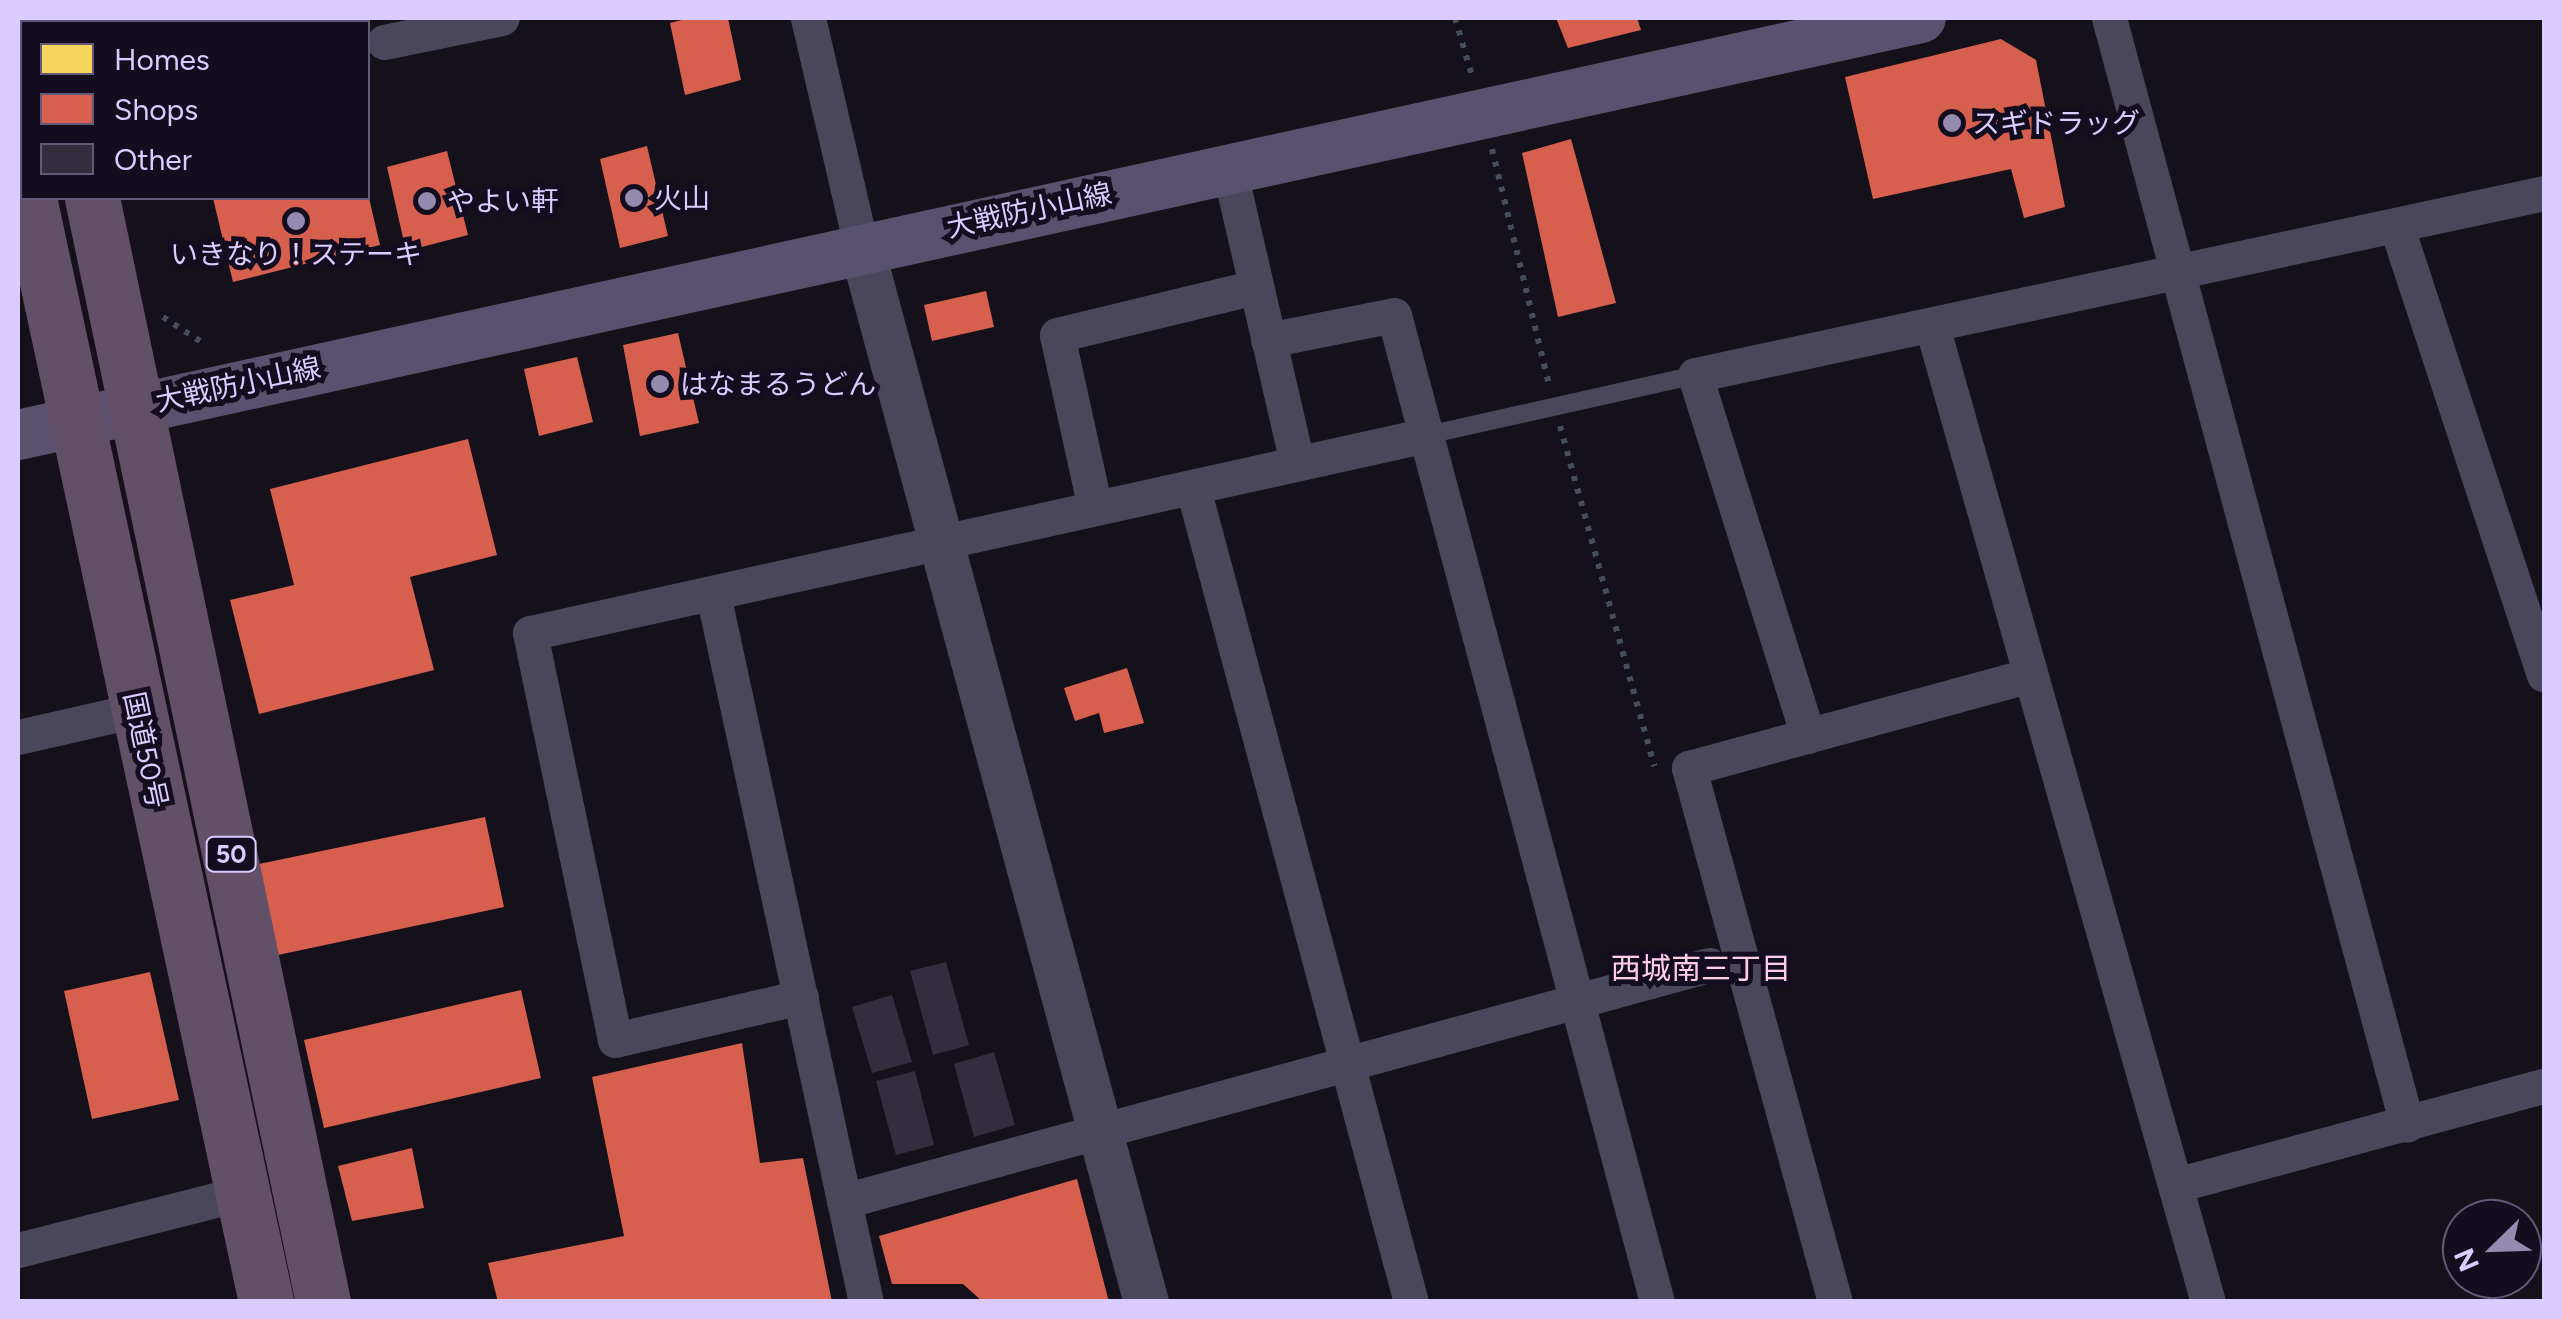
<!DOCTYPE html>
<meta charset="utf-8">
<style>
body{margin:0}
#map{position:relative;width:2562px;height:1319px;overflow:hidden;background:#14111b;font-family:Figtree,"Noto Sans JP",sans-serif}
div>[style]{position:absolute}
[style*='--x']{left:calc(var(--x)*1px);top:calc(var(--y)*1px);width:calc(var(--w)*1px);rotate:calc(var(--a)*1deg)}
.homes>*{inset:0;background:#f6d55c}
.shops>*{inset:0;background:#d6604d}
.building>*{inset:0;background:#332e3d}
.path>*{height:6px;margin-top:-3px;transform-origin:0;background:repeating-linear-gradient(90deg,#464d5c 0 5px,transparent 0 13px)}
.service>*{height:18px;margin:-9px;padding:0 9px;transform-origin:9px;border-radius:9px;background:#4a465c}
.minor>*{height:35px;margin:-17.5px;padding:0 17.5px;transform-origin:17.5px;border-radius:17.5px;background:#4a465c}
.tertiary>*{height:45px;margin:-22.5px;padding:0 22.5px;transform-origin:22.5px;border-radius:22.5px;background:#4a465c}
.secondary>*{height:50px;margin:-25px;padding:0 25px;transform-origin:25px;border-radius:25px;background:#59526e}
.trunk>*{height:55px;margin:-27.5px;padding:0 27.5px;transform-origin:27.5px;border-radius:27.5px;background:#624f68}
.dots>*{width:28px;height:28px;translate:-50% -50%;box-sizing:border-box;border:5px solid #130d1f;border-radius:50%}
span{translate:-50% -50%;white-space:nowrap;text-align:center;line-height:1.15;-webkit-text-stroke:10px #130d1f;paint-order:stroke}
.shield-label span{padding:2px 8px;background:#130d1f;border:2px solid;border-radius:8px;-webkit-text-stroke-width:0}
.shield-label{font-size:25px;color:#daccfe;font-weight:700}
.poi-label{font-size:28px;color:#daccfe}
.left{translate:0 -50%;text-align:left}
.street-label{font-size:28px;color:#daccfe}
.neighbourhood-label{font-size:30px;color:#fecee4}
.frame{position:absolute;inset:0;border:20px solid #daccfe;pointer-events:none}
.legend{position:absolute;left:20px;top:20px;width:350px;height:180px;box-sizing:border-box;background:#130d1f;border:2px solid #635978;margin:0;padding:12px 18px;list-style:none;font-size:30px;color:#daccfe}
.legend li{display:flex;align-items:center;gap:20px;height:50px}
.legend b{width:50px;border:2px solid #635978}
.north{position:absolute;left:2442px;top:1199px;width:100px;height:100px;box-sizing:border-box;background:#130d1f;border:2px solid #635978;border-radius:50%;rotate:247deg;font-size:28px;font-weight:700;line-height:40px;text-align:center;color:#daccfe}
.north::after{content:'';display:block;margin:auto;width:35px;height:45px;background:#958baf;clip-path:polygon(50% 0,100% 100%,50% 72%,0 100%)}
</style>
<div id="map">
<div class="homes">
<i style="clip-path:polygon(101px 18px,185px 18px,186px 22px,103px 22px)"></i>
</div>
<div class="shops">
<i style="clip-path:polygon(690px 18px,728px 18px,741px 80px,685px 95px,670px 23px)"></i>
<i style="clip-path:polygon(1556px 18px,1637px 18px,1641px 30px,1568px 48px)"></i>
<i style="clip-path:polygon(2001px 39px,2036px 60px,2065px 207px,2024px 218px,2011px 169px,1873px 199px,1845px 77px)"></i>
<i style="clip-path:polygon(1571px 139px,1616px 303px,1558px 317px,1522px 153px)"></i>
<i style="clip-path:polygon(647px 146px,668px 236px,620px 248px,600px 159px)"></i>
<i style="clip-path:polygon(447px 151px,468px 235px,406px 251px,387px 167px)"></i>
<i style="clip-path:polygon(213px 198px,369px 198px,380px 245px,233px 282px)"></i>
<i style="clip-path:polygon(986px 291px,994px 327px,932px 341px,924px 305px)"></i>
<i style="clip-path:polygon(678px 333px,699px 423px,640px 436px,623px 345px)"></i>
<i style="clip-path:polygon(577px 357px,593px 422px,539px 436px,524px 369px)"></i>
<i style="clip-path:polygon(468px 439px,497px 555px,410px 577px,434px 670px,259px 714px,230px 600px,294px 585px,270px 489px)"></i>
<i style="clip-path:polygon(1127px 668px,1144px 723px,1104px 733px,1099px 713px,1075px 721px,1064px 688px)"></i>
<i style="clip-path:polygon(485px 817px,504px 907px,278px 955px,259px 864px)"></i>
<i style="clip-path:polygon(150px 972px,179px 1100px,92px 1119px,64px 991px)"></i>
<i style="clip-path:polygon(521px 990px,541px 1078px,324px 1128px,304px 1040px)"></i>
<i style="clip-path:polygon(742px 1043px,760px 1163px,803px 1158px,832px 1302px,498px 1302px,488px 1263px,624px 1236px,592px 1077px)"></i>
<i style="clip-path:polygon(412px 1148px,424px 1208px,352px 1221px,338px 1166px)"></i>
<i style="clip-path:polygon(1077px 1179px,1109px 1302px,983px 1302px,963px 1284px,892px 1284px,879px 1236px)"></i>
</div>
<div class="building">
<i style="clip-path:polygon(946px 962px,969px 1045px,933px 1055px,910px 971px)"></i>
<i style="clip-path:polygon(892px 995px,912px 1062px,872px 1073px,852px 1007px)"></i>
<i style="clip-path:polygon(994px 1052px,1015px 1125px,974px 1137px,954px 1064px)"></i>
<i style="clip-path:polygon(915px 1071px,934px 1145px,896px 1155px,876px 1081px)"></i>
</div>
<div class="path">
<i style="--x:1455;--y:18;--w:64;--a:73.6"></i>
<i style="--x:1492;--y:149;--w:243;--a:76.4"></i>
<i style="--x:163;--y:317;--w:48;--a:33"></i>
<i style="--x:1560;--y:426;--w:353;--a:74.5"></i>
</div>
<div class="service">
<i style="--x:1423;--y:436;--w:279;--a:-12.6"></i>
</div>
<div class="minor">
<i style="--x:808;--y:18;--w:234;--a:76.9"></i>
<i style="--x:2109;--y:18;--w:1146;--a:74.93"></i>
<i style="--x:384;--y:42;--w:120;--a:-11.5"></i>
<i style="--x:1229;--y:168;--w:303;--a:77"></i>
<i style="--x:2397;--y:228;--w:470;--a:71.8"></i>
<i style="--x:1932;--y:326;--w:1014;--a:74.21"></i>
<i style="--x:1268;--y:340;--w:128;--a:-11.2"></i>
<i style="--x:1394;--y:315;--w:1021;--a:75.08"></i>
<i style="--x:1193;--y:488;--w:843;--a:75.01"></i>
<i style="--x:1095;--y:508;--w:177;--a:-102.4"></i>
<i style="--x:1057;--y:335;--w:205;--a:-13.6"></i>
<i style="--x:713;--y:594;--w:724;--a:77.81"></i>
<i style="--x:1808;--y:736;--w:378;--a:-107.4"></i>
<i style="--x:1695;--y:375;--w:868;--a:-12.1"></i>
<i style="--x:18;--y:737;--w:122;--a:-12.8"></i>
<i style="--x:801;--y:997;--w:191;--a:167"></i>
<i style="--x:615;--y:1040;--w:416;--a:-101.8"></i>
<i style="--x:530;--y:633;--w:913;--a:-12.45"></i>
<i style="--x:2176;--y:1185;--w:381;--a:-15.1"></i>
<i style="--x:844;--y:1201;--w:897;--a:-15.26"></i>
<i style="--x:18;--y:1250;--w:232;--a:-14.2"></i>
<i style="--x:1835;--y:1302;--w:554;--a:-105.29"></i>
<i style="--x:1689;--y:768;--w:351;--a:-15.2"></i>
</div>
<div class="tertiary">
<i style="--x:861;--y:246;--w:1094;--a:74.9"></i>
</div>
<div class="secondary">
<i style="--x:18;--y:435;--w:1948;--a:-12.36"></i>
</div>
<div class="trunk">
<i style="--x:52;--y:18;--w:4;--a:63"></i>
<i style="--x:18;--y:147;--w:23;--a:80"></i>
<i style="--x:29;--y:198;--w:1129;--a:77.88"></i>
<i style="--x:92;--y:198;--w:1128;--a:78.18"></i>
</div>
<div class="dots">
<i style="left:1952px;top:123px;background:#958baf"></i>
<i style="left:634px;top:198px;background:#958baf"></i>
<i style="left:427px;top:201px;background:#958baf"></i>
<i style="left:296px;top:221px;background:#958baf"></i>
<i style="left:660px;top:384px;background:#958baf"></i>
</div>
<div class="shield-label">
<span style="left:231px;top:854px">50</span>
</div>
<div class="poi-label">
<span class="left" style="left:1972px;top:123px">スギドラッグ</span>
<span class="left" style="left:654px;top:198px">火山</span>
<span class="left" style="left:447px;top:201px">やよい軒</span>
<span style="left:296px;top:254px">いきなり！ステーキ</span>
<span class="left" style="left:680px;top:384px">はなまるうどん</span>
</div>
<div class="street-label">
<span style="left:1029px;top:210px;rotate:-12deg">大戦防小山線</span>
<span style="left:238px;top:384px;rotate:-12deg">大戦防小山線</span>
<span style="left:146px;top:750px;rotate:78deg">国道50号</span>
</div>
<div class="neighbourhood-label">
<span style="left:1701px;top:969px">西城南三丁目</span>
</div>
<div class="frame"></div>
<ul class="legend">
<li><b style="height:28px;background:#f6d55c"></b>Homes</li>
<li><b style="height:28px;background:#d6604d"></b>Shops</li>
<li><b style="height:28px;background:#332e3d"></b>Other</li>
</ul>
<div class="north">N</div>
</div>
